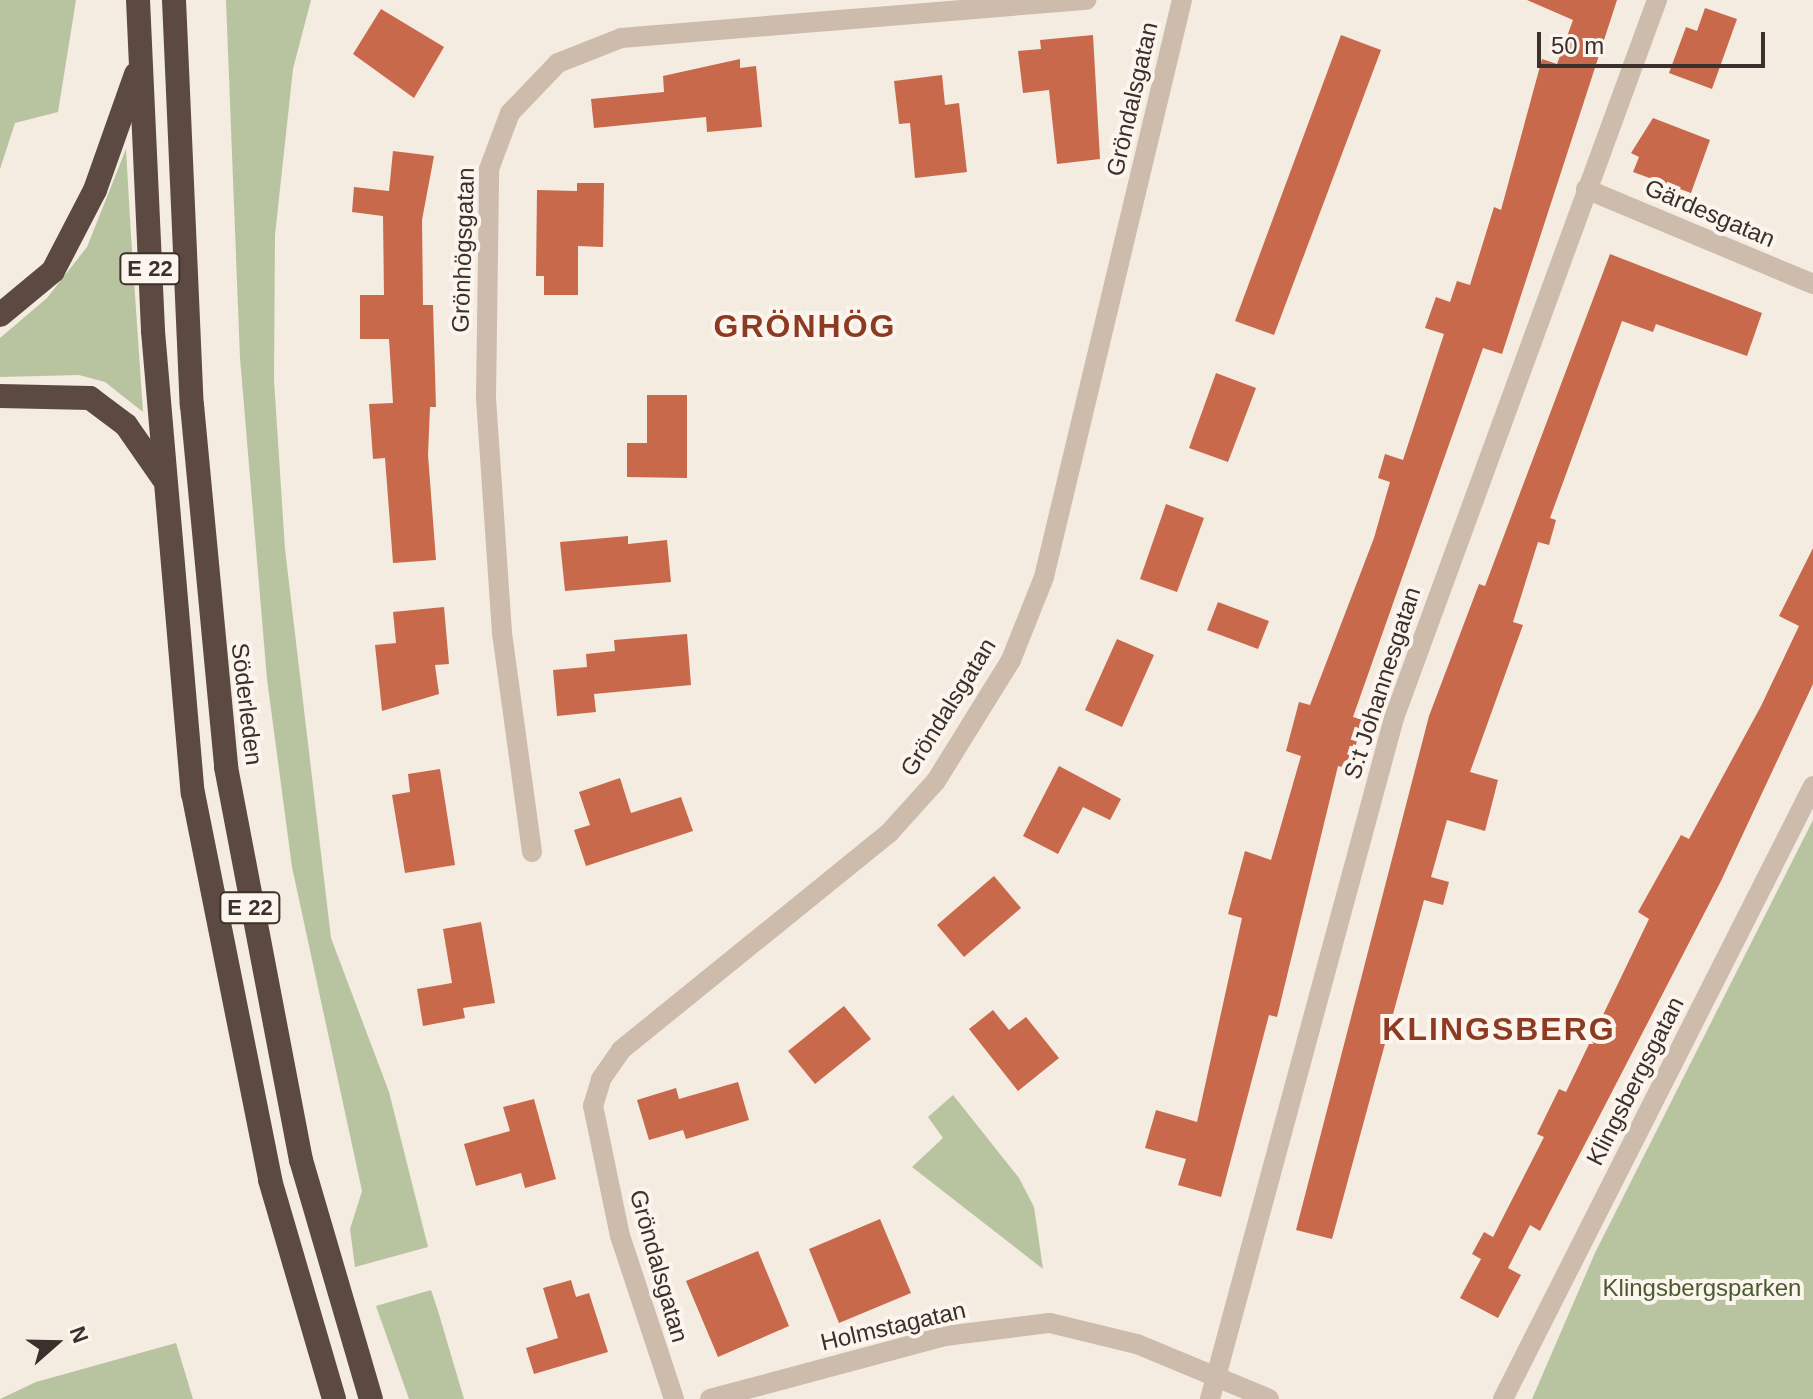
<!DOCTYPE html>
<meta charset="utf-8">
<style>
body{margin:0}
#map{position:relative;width:1813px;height:1399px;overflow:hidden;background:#f4ebe1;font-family:Helvetica,sans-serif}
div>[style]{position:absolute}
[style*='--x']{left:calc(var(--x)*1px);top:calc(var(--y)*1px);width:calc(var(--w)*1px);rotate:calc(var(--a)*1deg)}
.green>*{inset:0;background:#b8c4a0}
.building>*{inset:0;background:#c8694b}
.street>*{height:20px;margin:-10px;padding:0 10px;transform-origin:10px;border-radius:10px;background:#cdbbac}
.highway>*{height:24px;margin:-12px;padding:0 12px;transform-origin:12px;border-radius:12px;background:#5c4a42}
span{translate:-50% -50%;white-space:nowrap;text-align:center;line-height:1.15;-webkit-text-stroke:8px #fbf5ee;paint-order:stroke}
.shield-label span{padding:2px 6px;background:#fbf5ee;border:2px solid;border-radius:6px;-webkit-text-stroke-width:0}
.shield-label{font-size:22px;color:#3b302b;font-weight:700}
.street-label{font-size:24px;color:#3b302b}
.park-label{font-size:24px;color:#4a5a2e}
.district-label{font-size:32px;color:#8c3b22;font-weight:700;letter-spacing:2px}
.north{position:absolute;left:16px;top:1303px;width:80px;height:80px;-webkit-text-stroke:6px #fbf5ee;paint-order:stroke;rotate:70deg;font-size:22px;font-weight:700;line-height:32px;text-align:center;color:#3b302b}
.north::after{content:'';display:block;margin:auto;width:28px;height:36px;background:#3b302b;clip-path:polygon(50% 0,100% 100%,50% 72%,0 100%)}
.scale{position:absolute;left:1537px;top:32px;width:228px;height:36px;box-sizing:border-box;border:4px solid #3b302b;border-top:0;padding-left:10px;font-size:24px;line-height:28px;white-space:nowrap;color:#3b302b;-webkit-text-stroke:6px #fbf5ee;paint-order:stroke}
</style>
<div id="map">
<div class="green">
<i style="clip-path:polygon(0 0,76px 0,58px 112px,15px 123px,0 169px)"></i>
<i style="clip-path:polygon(226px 0,311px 0,293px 69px,275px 235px,274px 380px,285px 549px,331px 938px,389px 1092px,428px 1247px,355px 1267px,350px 1229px,362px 1191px,292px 867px,267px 679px,240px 358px)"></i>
<i style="clip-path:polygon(126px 149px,131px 236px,143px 412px,105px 382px,79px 375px,0 377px,0 338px,47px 298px,87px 247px)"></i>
<i style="clip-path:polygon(1813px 820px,1813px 1399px,1532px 1399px,1595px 1253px)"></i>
<i style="clip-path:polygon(953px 1095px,1019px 1178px,1034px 1207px,1043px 1269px,912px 1167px,943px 1138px,928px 1117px)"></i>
<i style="clip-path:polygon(431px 1290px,438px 1311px,464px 1399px,409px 1399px,376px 1306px)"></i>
<i style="clip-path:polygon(176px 1343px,193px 1399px,0 1399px,36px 1382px)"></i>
</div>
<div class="building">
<i style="clip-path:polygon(1527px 0,1617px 0,1502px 354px,1483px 348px,1353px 717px,1363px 720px,1349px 769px,1338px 766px,1277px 1017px,1269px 1015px,1221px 1197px,1178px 1185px,1186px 1159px,1145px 1148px,1156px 1110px,1197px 1122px,1242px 918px,1228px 914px,1245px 851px,1271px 860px,1301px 756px,1286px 751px,1299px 702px,1310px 705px,1374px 538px,1390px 482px,1378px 478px,1385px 454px,1403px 460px,1444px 334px,1425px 328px,1436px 297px,1450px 302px,1457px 281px,1470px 285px,1494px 207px,1501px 210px,1542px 59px,1557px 64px,1573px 20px)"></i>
<i style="clip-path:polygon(1705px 8px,1737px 19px,1712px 89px,1669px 73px,1686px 27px,1697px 31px)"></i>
<i style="clip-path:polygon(381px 9px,444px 47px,414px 98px,353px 54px)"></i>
<i style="clip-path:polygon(1093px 35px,1100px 159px,1057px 164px,1049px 90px,1023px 93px,1018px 51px,1041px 49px,1040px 40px)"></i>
<i style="clip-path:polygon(1341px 35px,1381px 50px,1274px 335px,1235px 321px)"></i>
<i style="clip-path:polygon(740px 59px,740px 68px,756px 66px,762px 127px,707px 132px,706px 117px,594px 128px,591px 99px,664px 92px,663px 76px)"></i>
<i style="clip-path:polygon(942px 75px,945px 105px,959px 103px,967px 172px,915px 178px,910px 123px,899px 124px,894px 81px)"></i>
<i style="clip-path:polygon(1653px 118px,1710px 140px,1691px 193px,1633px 172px,1639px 157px,1631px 153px)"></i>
<i style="clip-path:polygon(393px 151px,434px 156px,422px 220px,423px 305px,433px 305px,436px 407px,430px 407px,428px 455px,436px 560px,393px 563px,385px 458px,373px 459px,369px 404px,393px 403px,389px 339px,360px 339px,360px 295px,384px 295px,383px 216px,352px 212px,354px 187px,389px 191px)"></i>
<i style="clip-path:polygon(577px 183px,604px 183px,603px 247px,578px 246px,578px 295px,544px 295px,544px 276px,536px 276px,537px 190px,577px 191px)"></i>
<i style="clip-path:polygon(1610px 254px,1762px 313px,1747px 356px,1656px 324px,1653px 332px,1622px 321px,1550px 518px,1556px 520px,1549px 545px,1538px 542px,1513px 622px,1523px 625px,1470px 772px,1498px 780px,1485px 831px,1447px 820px,1431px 877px,1449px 882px,1443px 905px,1424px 900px,1332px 1239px,1296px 1230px,1429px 716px,1479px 584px,1485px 586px)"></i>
<i style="clip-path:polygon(1216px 373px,1256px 388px,1228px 462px,1189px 448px)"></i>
<i style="clip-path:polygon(647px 395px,687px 395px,687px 478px,627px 477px,627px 443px,647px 443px)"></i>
<i style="clip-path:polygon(1166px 504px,1204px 518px,1177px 592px,1140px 579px)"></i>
<i style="clip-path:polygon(628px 536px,628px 544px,667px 540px,671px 582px,565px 591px,560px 542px)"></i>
<i style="clip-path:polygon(1813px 548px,1813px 684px,1721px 881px,1540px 1231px,1530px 1225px,1508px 1268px,1521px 1275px,1498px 1318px,1460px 1298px,1481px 1259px,1472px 1254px,1484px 1232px,1493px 1237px,1544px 1137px,1537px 1134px,1559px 1089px,1566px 1092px,1649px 919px,1638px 912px,1681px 835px,1689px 839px,1761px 706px,1799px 626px,1779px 616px)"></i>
<i style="clip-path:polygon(1218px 602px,1269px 621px,1258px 649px,1207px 630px)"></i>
<i style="clip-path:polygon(444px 607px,449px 664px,435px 665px,439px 694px,382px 711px,375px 645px,396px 643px,393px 612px)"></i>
<i style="clip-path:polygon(687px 634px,691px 685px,594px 694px,596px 712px,557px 716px,553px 670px,587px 667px,586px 654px,615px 651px,614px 640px)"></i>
<i style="clip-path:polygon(1117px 639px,1154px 655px,1122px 727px,1085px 710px)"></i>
<i style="clip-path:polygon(1059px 766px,1121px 799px,1110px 820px,1083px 807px,1058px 854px,1023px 836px)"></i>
<i style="clip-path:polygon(440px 769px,455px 865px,405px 873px,392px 795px,410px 792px,408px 774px)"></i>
<i style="clip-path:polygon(620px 778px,631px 813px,681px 797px,693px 831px,586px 866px,574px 830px,590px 825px,579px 792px)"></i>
<i style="clip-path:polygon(994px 876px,1021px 908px,964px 957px,937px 925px)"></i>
<i style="clip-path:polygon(481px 922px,495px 1003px,463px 1008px,465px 1018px,423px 1026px,417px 989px,452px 983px,443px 929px)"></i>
<i style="clip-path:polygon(844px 1006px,871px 1039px,815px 1084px,788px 1051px)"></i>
<i style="clip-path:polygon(993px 1010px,1009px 1030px,1026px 1017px,1059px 1058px,1018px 1091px,969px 1029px)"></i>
<i style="clip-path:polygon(738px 1082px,749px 1120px,686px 1139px,683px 1130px,649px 1140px,637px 1100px,676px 1088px,679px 1099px)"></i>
<i style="clip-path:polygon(534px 1099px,556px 1179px,525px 1188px,521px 1173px,476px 1186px,464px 1144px,510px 1131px,503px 1107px)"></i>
<i style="clip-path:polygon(880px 1219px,911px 1293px,839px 1323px,809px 1249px)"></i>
<i style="clip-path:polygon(758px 1251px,789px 1326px,718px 1357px,686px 1281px)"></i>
<i style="clip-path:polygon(571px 1280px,576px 1297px,589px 1293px,608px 1352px,534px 1374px,526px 1348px,558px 1338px,543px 1288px)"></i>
</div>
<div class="street">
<i style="--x:1586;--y:189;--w:246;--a:22.7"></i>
<i style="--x:532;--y:852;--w:221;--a:-97.8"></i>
<i style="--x:502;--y:633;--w:237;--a:-93.9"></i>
<i style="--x:486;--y:397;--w:228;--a:-89.2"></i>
<i style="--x:489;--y:169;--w:60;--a:-69.4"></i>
<i style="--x:510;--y:113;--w:69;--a:-46.2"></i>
<i style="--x:558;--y:63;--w:68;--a:-21.6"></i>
<i style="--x:621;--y:38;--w:467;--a:-4.7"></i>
<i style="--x:674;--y:1399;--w:172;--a:-108.3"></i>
<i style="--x:620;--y:1236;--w:133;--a:-101.7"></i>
<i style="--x:593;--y:1106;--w:28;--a:-73"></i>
<i style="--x:601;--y:1079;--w:35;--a:-55"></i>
<i style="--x:621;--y:1050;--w:345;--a:-39"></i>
<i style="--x:889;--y:833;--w:70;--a:-47.9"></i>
<i style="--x:936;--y:781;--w:142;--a:-58.2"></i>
<i style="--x:1011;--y:660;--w:89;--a:-68.3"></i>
<i style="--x:1044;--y:577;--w:593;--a:-76.55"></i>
<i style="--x:710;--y:1399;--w:243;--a:-15"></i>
<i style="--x:945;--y:1336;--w:106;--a:-7.1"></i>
<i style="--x:1050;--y:1323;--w:89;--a:13.6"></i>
<i style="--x:1137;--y:1344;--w:143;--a:22.6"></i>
<i style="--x:1210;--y:1399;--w:705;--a:-74.88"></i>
<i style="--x:1394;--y:718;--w:765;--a:-69.88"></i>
<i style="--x:1503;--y:1399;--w:687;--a:-63.17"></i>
</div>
<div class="highway">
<i style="--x:138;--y:0;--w:331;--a:87.4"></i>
<i style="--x:153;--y:331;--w:464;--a:85.1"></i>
<i style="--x:193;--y:793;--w:395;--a:78.7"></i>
<i style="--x:270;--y:1180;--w:228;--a:73.7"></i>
<i style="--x:174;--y:0;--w:405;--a:87.5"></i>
<i style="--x:192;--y:405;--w:364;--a:84.6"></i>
<i style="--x:226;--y:767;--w:400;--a:79.2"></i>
<i style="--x:301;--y:1160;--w:249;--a:73.7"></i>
<i style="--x:0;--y:315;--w:69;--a:-39.7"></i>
<i style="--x:53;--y:271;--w:91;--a:-62.6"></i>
<i style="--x:95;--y:190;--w:123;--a:-70.5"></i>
<i style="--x:0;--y:396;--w:90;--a:1.3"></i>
<i style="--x:90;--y:398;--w:45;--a:36.9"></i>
<i style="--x:126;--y:425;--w:65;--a:55.1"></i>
</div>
<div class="shield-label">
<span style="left:150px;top:269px">E 22</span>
<span style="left:250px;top:908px">E 22</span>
</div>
<div class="street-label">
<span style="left:1132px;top:99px;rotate:-77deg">Gröndalsgatan</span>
<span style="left:1710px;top:213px;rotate:23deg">Gärdesgatan</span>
<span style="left:463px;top:250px;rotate:-88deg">Grönhögsgatan</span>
<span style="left:1382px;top:683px;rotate:-72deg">S:t Johannesgatan</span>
<span style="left:247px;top:704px;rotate:83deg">Söderleden</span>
<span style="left:948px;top:707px;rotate:-58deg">Gröndalsgatan</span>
<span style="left:1635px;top:1081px;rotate:-63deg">Klingsbergsgatan</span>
<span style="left:659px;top:1266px;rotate:74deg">Gröndalsgatan</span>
<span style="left:893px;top:1326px;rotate:-13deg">Holmstagatan</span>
</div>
<div class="park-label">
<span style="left:1702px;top:1288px">Klingsbergsparken</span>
</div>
<div class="district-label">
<span style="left:805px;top:326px">GRÖNHÖG</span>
<span style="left:1499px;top:1029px">KLINGSBERG</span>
</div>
<div class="north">N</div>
<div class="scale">50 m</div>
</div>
